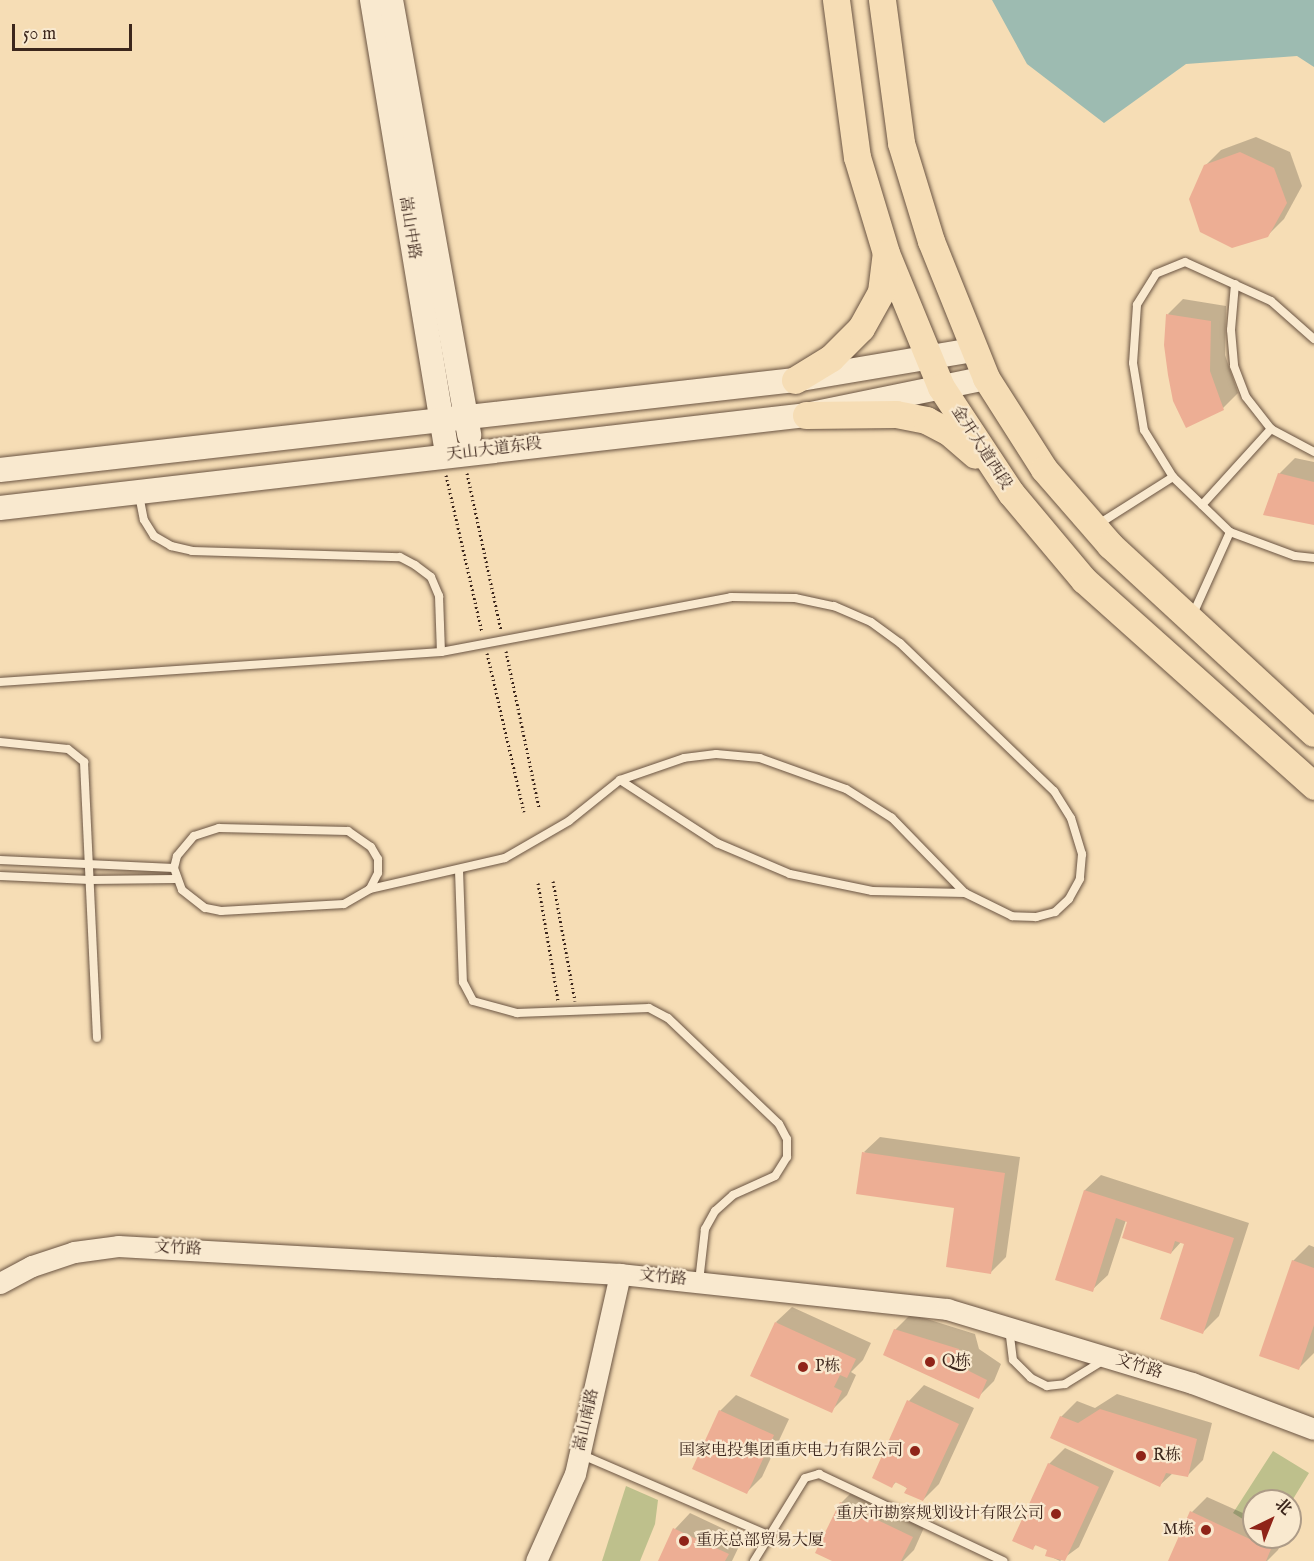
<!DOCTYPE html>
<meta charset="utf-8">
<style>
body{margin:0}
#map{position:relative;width:1314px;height:1561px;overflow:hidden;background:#f6ddb5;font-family:"IM FELL English","Noto Serif SC",serif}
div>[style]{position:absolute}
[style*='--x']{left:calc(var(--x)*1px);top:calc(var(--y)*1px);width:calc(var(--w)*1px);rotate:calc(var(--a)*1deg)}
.green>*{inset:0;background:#bec08c}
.water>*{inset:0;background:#9dbbb1}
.shadow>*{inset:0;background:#0003}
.building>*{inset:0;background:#edae94}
.path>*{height:3px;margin-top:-1.5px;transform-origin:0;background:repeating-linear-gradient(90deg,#3c261c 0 1.5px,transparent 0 4.5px)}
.roads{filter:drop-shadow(0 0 2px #6a5442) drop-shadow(0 0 2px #6a5442)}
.service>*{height:8px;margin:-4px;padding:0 4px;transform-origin:4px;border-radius:4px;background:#f9e9cf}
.tertiary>*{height:21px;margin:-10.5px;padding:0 10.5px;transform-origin:10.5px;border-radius:10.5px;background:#f9e9cf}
.secondary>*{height:24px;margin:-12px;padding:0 12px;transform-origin:12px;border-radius:12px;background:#f9e9cf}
.primary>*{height:27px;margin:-13.5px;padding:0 13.5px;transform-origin:13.5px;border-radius:13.5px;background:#f6ddb5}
.dots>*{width:16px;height:16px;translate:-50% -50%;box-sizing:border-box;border:3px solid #f9e9cf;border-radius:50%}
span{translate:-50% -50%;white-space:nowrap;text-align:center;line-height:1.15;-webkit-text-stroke:4.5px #f9e9cf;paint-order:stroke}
.street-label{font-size:16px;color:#3c261c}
.poi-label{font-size:16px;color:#3c261c}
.left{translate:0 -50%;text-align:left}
.right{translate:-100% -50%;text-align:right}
.north{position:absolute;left:1242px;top:1489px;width:60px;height:60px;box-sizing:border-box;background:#f9e9cf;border:2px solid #ad9b87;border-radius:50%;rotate:43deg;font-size:16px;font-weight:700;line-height:24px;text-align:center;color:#3c261c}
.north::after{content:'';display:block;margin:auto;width:21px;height:27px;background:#8f2418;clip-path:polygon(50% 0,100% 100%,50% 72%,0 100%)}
.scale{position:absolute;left:12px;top:24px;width:120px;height:27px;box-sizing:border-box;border:3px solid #3c261c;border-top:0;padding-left:8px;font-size:18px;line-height:21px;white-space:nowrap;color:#3c261c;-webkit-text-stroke:4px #f9e9cf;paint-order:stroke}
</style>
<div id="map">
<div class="green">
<i style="clip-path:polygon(1273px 1451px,1309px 1473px,1290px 1504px,1254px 1501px,1254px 1526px,1233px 1513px)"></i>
<i style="clip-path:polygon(626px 1486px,658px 1500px,655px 1524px,640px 1561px,602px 1561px)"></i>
</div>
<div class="water">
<i style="clip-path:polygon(992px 0,1314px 0,1314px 67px,1297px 56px,1186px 64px,1104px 123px,1027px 64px)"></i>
</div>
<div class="shadow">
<i style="clip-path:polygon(1256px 137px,1290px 152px,1302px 186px,1284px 219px,1268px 235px,1205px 166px,1221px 150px)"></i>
<i style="clip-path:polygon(1183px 299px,1226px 306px,1225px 355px,1238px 393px,1223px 408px,1168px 314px)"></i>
<i style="clip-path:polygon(1295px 458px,1314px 462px,1314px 524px,1264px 514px,1279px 474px)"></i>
<i style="clip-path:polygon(880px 1137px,1020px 1157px,1006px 1257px,991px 1272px,956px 1207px,864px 1152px)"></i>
<i style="clip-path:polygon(1101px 1175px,1249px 1223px,1219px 1316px,1203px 1332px,1186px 1243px,1182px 1241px,1171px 1253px,1129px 1221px,1126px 1220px,1108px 1275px,1092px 1290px,1085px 1190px)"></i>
<i style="clip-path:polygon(1309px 1245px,1314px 1247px,1314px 1353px,1299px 1368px,1293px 1261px)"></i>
<i style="clip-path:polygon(792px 1307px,871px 1343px,863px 1360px,851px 1372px,856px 1375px,847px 1395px,831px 1411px,776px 1322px)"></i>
<i style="clip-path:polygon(911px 1314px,975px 1334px,979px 1349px,1001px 1364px,994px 1381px,978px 1397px,895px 1330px)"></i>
<i style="clip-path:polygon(924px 1385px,974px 1408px,939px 1484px,923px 1500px,897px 1481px,892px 1486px,909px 1401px)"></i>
<i style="clip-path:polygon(1117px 1394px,1212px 1423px,1203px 1460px,1187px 1476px,1173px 1473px,1160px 1485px,1061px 1417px,1077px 1401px,1095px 1408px)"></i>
<i style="clip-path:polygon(736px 1395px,789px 1419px,762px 1477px,747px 1492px,720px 1411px)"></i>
<i style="clip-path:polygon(1065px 1448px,1114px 1471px,1079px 1547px,1060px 1561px,1047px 1555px,1049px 1550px,1037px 1544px,1032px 1548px,1049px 1464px)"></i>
<i style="clip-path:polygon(857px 1487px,927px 1521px,914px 1550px,903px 1561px,835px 1561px,841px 1503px)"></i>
<i style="clip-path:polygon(1207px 1497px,1254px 1518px,1254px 1537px,1284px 1537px,1278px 1550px,1267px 1561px,1169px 1561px,1192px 1512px)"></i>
<i style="clip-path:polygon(690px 1513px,743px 1538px,732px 1561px,660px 1561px,675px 1529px)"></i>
</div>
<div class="building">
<i style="clip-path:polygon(1240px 152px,1274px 168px,1287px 203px,1268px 237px,1232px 248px,1200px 232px,1189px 199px,1204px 165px)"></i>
<i style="clip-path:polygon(1166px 314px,1211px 321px,1210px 371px,1224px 410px,1186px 428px,1173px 401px,1168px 375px,1164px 345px)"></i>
<i style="clip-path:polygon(1278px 473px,1314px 482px,1314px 525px,1263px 515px)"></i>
<i style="clip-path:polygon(862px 1152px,1005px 1173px,991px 1274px,946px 1267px,954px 1208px,856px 1194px)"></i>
<i style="clip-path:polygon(1084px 1190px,1234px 1238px,1203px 1334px,1160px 1319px,1184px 1244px,1175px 1241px,1171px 1254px,1122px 1238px,1127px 1222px,1116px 1218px,1093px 1292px,1055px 1280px)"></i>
<i style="clip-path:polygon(1292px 1260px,1314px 1268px,1314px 1325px,1299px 1370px,1259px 1356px)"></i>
<i style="clip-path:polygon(775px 1322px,856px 1359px,847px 1378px,840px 1375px,834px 1387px,842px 1391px,832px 1413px,750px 1376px)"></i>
<i style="clip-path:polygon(894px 1329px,959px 1349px,969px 1371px,987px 1380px,979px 1399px,883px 1355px)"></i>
<i style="clip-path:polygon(907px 1400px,959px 1424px,923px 1501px,904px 1493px,907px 1488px,895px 1482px,892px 1488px,872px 1478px)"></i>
<i style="clip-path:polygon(1100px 1409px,1197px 1439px,1188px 1477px,1166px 1473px,1160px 1487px,1050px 1438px,1060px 1416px,1078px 1423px)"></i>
<i style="clip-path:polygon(719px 1410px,774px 1435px,747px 1494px,692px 1469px)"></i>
<i style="clip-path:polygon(1048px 1463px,1099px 1487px,1065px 1561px,1045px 1556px,1047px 1550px,1035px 1545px,1033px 1550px,1012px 1541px)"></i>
<i style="clip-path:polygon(840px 1502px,913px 1537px,901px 1561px,832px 1561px,815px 1553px)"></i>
<i style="clip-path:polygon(1190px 1511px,1271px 1549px,1266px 1561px,1168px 1561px)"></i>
<i style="clip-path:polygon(673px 1528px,729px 1554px,725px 1561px,658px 1561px)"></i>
</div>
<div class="path">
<i style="--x:467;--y:473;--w:161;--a:77.8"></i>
<i style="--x:446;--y:475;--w:161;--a:77.1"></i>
<i style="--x:506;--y:651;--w:160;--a:78.1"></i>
<i style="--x:487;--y:653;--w:163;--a:76.9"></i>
<i style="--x:553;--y:881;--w:122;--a:79.6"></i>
<i style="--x:538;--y:883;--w:119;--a:80.3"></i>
</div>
<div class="roads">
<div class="service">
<i style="--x:1235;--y:284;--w:46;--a:95"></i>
<i style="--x:1231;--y:330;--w:36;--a:85"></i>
<i style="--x:1234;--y:366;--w:33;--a:69"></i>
<i style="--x:1246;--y:397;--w:41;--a:52"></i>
<i style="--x:1271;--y:429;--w:49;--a:28.1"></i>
<i style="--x:1314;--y:339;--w:57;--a:-138.5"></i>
<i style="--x:1271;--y:301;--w:94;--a:-155.6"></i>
<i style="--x:1185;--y:262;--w:31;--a:158"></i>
<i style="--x:1156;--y:274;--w:36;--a:122"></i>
<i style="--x:1137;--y:305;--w:58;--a:93.9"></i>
<i style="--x:1133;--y:363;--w:68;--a:80.7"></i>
<i style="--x:1144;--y:430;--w:55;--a:58.3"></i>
<i style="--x:1173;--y:477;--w:79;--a:44"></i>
<i style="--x:1230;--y:532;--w:69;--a:20.3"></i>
<i style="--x:1295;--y:556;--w:19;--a:6"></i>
<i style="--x:139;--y:495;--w:25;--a:79"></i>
<i style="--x:144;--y:520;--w:19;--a:58"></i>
<i style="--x:154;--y:536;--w:20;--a:30"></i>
<i style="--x:171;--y:546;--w:22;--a:13"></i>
<i style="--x:192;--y:551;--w:208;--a:1.7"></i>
<i style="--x:400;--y:557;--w:17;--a:28"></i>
<i style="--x:415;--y:565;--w:20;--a:37"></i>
<i style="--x:431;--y:577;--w:21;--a:67"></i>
<i style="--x:439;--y:596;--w:56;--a:88"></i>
<i style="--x:1202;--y:505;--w:103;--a:-47.8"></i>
<i style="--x:1097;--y:525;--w:90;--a:-32.3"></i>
<i style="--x:1193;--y:614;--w:90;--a:-65.7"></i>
<i style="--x:0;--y:682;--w:442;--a:-3.9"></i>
<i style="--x:441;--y:652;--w:295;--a:-10.7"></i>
<i style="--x:731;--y:597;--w:64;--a:0.9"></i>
<i style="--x:795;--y:598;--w:40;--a:12"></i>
<i style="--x:834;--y:606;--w:40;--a:23.4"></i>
<i style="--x:871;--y:622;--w:36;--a:36"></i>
<i style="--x:900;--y:643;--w:214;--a:43.9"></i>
<i style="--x:1054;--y:791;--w:32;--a:58"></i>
<i style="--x:1071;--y:818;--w:38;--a:73"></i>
<i style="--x:1082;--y:854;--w:25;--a:95"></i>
<i style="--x:1080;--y:879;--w:23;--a:119"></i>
<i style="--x:1069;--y:899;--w:19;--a:137"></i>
<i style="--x:1055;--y:912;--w:20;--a:165"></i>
<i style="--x:1036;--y:917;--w:24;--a:-178"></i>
<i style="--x:1012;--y:916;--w:52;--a:-153.9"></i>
<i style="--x:965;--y:893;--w:105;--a:-134.2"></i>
<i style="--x:892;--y:818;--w:54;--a:-147.8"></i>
<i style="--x:846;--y:789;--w:91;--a:-160.2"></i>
<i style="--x:760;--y:758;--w:44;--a:-174.8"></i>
<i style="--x:716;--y:754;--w:32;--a:173"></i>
<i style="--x:684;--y:758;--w:68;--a:161"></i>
<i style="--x:620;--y:780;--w:65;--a:141.2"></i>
<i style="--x:569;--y:821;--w:74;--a:150"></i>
<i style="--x:505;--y:858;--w:139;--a:167.1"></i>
<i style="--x:0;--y:742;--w:68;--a:5.9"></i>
<i style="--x:68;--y:749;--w:21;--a:39"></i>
<i style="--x:84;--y:762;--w:276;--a:87.3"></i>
<i style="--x:620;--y:780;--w:116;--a:33"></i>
<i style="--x:717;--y:843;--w:79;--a:23"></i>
<i style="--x:790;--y:874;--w:84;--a:11.7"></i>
<i style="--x:872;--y:891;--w:93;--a:1.2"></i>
<i style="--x:219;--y:828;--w:129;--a:1.3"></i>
<i style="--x:348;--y:831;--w:28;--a:35"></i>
<i style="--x:371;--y:847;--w:14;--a:60"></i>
<i style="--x:378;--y:859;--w:14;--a:90"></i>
<i style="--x:378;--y:873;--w:18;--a:117"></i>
<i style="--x:370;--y:889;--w:30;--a:150"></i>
<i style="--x:344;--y:904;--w:123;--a:176.7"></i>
<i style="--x:221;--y:911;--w:16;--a:-169"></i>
<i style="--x:205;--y:908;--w:29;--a:-142"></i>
<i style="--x:182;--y:890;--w:23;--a:-110"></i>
<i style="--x:174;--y:868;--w:12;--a:-76"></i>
<i style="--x:177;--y:856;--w:26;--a:-50"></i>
<i style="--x:194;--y:836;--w:26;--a:-18"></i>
<i style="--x:0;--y:860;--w:174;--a:2.6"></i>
<i style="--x:459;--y:870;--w:112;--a:88"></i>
<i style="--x:463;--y:982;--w:21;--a:62"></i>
<i style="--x:473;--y:1001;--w:46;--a:15.3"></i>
<i style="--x:517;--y:1013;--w:132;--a:-2.2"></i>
<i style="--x:649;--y:1008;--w:21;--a:28"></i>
<i style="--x:668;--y:1018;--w:153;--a:43.7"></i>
<i style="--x:779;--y:1124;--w:17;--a:62"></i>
<i style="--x:787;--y:1139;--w:18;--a:90"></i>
<i style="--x:787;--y:1157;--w:22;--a:122"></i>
<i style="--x:775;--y:1176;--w:46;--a:155.7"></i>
<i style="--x:733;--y:1195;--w:24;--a:138"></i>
<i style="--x:715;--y:1211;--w:21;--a:119"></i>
<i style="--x:705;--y:1229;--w:53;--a:96.5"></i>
<i style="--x:0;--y:876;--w:90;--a:2.5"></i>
<i style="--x:90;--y:880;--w:85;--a:-0.7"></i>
<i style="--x:1009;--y:1328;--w:32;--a:83"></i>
<i style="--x:1013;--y:1360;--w:25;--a:45"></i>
<i style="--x:1031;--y:1378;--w:18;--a:27"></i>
<i style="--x:1047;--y:1386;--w:18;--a:-6"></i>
<i style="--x:1065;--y:1384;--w:46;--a:-31.6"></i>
<i style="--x:580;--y:1454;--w:207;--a:23.3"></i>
<i style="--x:754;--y:1561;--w:97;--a:-58.4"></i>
<i style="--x:805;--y:1478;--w:15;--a:-16"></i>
<i style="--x:819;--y:1474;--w:204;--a:25.3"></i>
</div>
<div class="tertiary">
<i style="--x:0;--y:1283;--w:36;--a:-28"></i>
<i style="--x:32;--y:1266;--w:44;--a:-18.4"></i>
<i style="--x:74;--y:1252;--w:44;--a:-7.8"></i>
<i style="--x:118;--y:1246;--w:503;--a:3.19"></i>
<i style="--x:620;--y:1274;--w:329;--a:6.1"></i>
<i style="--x:947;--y:1309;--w:256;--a:16.8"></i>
<i style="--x:1192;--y:1383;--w:130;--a:20.7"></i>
<i style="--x:536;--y:1561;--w:95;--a:-65.9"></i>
<i style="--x:575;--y:1474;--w:205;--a:-77.3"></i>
</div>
<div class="secondary">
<i style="--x:372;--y:0;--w:461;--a:80.6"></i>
<i style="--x:391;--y:0;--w:442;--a:79.8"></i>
<i style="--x:0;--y:470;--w:800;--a:-6.46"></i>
<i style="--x:795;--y:380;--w:181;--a:-9.6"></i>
<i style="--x:0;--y:508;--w:811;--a:-6.58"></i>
<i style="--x:806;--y:415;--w:184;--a:-11.6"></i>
</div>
<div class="primary">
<i style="--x:836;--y:0;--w:158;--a:82.4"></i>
<i style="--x:857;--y:157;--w:100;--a:73.2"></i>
<i style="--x:886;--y:253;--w:145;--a:67.7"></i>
<i style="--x:941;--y:387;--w:127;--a:56.6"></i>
<i style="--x:1011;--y:493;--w:114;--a:50"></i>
<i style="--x:1084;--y:580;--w:309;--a:41.8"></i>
<i style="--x:882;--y:0;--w:144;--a:82.4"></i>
<i style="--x:901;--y:143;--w:102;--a:73"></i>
<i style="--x:931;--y:241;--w:148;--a:68.1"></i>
<i style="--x:986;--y:378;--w:108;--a:57.5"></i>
<i style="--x:1044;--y:469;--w:101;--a:49"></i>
<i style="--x:1110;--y:545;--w:277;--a:42.7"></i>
<i style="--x:795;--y:380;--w:42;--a:-31.4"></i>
<i style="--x:831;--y:358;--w:42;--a:-45"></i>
<i style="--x:861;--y:328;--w:41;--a:-60.9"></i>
<i style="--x:881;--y:292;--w:38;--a:-83"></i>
<i style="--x:806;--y:415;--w:90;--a:-0.6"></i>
<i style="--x:896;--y:414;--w:31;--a:11"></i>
<i style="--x:926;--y:420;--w:27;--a:28"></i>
<i style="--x:950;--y:433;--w:33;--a:41"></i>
</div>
</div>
<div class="dots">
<i style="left:930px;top:1362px;background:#8f2418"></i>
<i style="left:803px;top:1367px;background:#8f2418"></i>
<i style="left:915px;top:1451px;background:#8f2418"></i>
<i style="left:1141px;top:1456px;background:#8f2418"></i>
<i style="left:1056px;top:1514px;background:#8f2418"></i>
<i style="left:1206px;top:1530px;background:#8f2418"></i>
<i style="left:684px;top:1541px;background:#8f2418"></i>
</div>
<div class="street-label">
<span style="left:409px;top:228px;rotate:81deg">嵩山中路</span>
<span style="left:981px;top:448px;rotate:57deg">金开大道西段</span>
<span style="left:494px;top:450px;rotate:-7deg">天山大道东段</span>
<span style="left:178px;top:1249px;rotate:3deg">文竹路</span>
<span style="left:663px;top:1278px;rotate:6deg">文竹路</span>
<span style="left:1139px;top:1367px;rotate:17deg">文竹路</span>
<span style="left:587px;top:1420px;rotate:-77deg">嵩山南路</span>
</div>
<div class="poi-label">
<span class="left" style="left:942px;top:1362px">Q栋</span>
<span class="left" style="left:815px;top:1367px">P栋</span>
<span class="right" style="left:903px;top:1451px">国家电投集团重庆电力有限公司</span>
<span class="left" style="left:1153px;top:1456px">R栋</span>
<span class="right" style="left:1044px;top:1514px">重庆市勘察规划设计有限公司</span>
<span class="right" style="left:1194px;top:1530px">M栋</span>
<span class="left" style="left:696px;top:1541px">重庆总部贸易大厦</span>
</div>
<div class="north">北</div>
<div class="scale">50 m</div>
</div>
